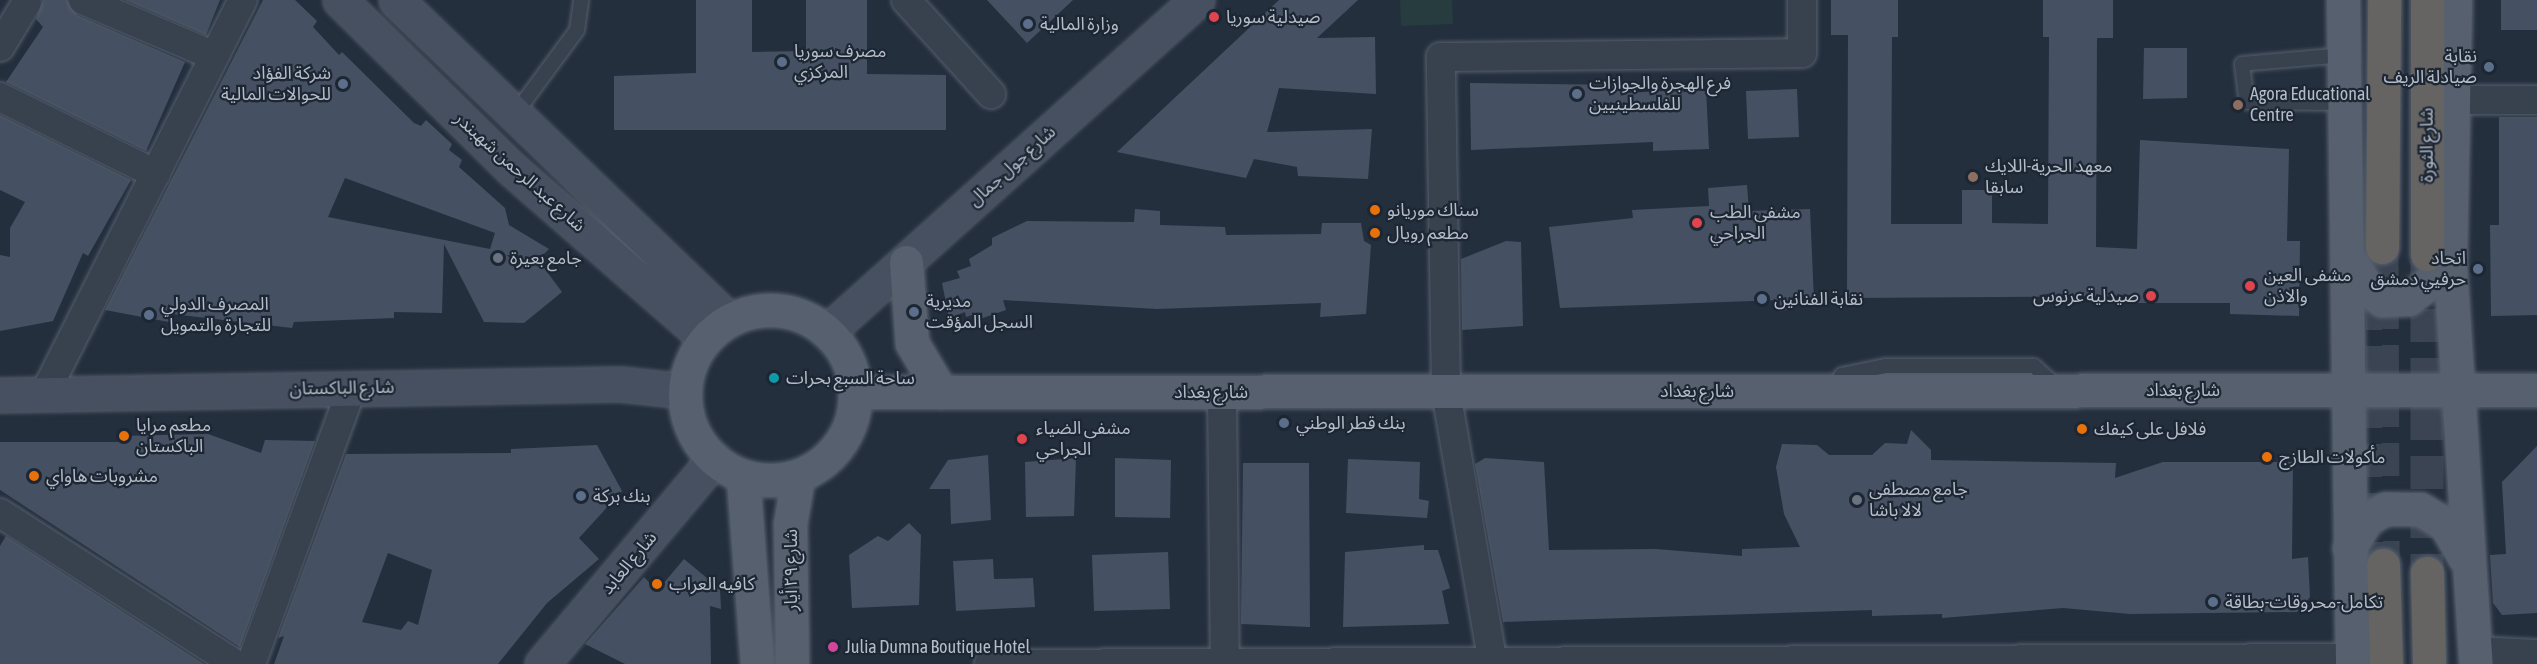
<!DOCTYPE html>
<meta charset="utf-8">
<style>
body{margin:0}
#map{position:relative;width:2537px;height:664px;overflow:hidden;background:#242f3e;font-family:"Asap Condensed","Noto Sans Arabic",sans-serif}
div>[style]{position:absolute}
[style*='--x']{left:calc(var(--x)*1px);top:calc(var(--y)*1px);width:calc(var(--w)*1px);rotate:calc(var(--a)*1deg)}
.green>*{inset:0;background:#263c3f}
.building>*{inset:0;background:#455162}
.trunk-tunnel>*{height:33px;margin-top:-16.5px;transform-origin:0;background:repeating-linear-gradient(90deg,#3a4453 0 33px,transparent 0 49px)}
.roads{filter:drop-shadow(0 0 2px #565f6c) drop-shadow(0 0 2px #565f6c)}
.service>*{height:14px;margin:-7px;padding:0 7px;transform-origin:7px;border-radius:7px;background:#38414e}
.minor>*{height:28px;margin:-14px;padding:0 14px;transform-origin:14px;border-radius:14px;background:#38414e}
.secondary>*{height:33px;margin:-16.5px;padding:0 16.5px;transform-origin:16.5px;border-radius:16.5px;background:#465061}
.primary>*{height:33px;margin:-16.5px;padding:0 16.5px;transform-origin:16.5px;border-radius:16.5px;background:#56606e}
.primary>.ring{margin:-16.5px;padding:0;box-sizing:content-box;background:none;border:33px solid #56606e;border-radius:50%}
.trunk>*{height:33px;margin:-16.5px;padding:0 16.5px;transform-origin:16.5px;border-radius:16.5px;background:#656462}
.dots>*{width:16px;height:16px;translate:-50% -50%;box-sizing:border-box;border:3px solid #1d2633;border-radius:50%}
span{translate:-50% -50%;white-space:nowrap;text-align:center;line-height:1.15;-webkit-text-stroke:4.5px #1d2633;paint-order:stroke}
.poi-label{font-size:18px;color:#b4bcc9}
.left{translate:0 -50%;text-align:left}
.right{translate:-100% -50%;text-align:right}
.street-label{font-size:18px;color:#b4bcc9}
</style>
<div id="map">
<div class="green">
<i style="clip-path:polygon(1400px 0,1452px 0,1453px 24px,1401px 26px)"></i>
</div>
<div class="building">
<i style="clip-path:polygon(43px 0,67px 0,77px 15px,185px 62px,146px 151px,6px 82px,43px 27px,36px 19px)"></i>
<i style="clip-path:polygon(125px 0,220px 0,206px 35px)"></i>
<i style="clip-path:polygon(evenodd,263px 0,295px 0,317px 21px,313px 27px,339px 55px,342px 52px,414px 123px,421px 126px,426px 120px,452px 144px,449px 150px,462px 160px,459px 167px,505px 208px,509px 225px,549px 249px,538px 260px,562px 292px,524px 323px,484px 322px,444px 244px,442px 313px,394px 312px,394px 318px,294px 322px,292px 328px,172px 314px,169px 322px,105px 310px,263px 0,345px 178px,495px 233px,490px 249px,328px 217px,345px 178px)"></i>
<i style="clip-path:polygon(696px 0,752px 0,752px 52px,806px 51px,806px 0,867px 0,867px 74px,946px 75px,946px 130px,614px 130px,614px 76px,696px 73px)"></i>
<i style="clip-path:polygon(987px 0,1073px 0,1027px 43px)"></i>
<i style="clip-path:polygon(1279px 0,1358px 0,1317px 38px,1375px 37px,1376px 94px,1279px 88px,1267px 132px,1372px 129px,1368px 179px,1298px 176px,1297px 167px,1254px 159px,1246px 178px,1117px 152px)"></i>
<i style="clip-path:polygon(1831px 0,1898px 0,1898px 37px,1892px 37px,1891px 224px,1962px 224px,1962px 190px,1992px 190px,1992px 223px,2048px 224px,2049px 37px,2043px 37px,2043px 0,2113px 0,2113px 38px,2097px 38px,2096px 247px,2137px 249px,2140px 140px,2289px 149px,2287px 241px,2300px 241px,2299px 316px,2230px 314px,2230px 303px,2137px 303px,2137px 296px,1847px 298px,1848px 35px,1831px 35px)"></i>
<i style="clip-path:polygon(2501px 0,2537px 0,2537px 30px,2501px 30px)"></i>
<i style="clip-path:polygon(2144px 48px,2187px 48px,2187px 98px,2143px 99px)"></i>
<i style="clip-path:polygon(1470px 83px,1624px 85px,1624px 93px,1706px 89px,1709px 149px,1653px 151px,1653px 142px,1471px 150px)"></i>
<i style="clip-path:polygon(1797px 89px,1799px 137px,1748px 139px,1746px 91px)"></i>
<i style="clip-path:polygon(0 115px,131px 180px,88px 256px,83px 253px,53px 321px,0 331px,0 255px,10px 257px,10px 228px,25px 202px,0 190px)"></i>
<i style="clip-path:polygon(2499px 117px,2537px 117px,2537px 315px,2491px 316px,2490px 225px,2499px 225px)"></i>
<i style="clip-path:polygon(1747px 185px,1749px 211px,1810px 209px,1814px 300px,1780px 312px,1780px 300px,1560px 308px,1549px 227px,1633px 218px,1632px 210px,1709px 206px,1708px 188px)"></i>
<i style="clip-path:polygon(1135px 209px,1160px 211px,1160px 225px,1225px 227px,1226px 235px,1321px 234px,1322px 223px,1361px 223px,1364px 241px,1371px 245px,1366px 314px,1320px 317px,1321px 303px,1157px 309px,1003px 300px,1006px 310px,980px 319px,978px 313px,966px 317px,965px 312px,949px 318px,942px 283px,960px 278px,957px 271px,971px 266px,969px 259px,992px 245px,992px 238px,1027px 221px,1134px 222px)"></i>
<i style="clip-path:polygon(1506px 241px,1521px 242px,1523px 326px,1462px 330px,1461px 259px)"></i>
<i style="clip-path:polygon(1911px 430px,1931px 450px,1931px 460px,2116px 463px,2115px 478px,2163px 462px,2293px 462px,2292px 559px,2308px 557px,2310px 597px,2297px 612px,2130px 614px,2063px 608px,1942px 618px,1942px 614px,1872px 616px,1872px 610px,1503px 622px,1475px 464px,1485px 458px,1544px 462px,1549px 550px,1656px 549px,1742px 556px,1742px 549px,1800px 547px,1784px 514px,1776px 467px,1782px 444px,1817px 445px,1829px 455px,1872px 455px,1885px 443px,1907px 444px)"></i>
<i style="clip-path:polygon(208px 434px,261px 453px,265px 440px,315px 441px,240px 647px,0 490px,0 442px,118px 442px,118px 436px)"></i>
<i style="clip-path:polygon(evenodd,597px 445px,622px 491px,579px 538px,599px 559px,547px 603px,498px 664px,274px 664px,284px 636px,278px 638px,346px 454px,511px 453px,511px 449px,597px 445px,388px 553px,432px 570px,418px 625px,408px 621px,401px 630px,362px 622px,388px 553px)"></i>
<i style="clip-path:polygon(2537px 446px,2537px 613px,2502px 615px,2493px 603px,2490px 555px,2506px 554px,2502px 482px)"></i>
<i style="clip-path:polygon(988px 455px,991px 520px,951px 524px,950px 489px,929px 489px,948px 460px)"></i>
<i style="clip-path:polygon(1076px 458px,1074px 516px,1026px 517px,1025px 462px)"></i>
<i style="clip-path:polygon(1115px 458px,1171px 460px,1170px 518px,1115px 517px)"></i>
<i style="clip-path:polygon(1348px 459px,1420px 462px,1419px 499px,1429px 501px,1427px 518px,1346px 513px)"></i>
<i style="clip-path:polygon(1243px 463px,1309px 463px,1310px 627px,1241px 624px)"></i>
<i style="clip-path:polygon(909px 523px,921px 535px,919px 605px,852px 608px,849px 555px,878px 536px,888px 541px)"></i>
<i style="clip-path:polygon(6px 536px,204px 664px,0 664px,0 546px)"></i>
<i style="clip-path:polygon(1424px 545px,1424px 550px,1438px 550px,1450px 588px,1442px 591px,1449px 624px,1343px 627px,1345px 552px)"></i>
<i style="clip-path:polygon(1168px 552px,1170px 609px,1094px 611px,1092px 555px)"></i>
<i style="clip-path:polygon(684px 559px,720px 589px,721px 609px,710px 606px,711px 664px,625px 664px,585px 644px,644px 577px,657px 591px)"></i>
<i style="clip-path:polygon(993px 559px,994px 579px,1033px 578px,1035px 607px,956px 611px,953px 561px)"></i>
</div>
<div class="trunk-tunnel">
<i style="--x:2382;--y:247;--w:318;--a:89.8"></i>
<i style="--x:2427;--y:260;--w:313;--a:90"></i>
</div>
<div class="roads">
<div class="service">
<i style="--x:2344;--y:55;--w:102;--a:175"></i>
<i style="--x:2242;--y:64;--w:38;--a:83"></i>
<i style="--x:2247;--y:102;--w:98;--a:0.6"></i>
<i style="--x:515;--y:114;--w:104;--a:-53.6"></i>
<i style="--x:577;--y:30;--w:30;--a:-82"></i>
<i style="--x:1835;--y:388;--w:15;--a:-62"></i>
<i style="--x:1842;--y:375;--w:45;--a:-11.6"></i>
<i style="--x:1886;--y:366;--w:148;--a:0"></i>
<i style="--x:2034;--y:366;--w:31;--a:42"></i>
</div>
<div class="minor">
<i style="--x:83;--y:0;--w:142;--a:23.1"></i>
<i style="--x:906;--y:0;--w:127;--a:47.9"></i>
<i style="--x:0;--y:47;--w:52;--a:-59"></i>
<i style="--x:0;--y:97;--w:174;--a:26.3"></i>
<i style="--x:2453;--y:100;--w:84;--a:0"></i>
<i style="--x:1222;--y:392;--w:272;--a:89.4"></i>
<i style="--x:45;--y:393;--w:440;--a:-63.3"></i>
<i style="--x:0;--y:513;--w:279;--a:32.7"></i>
<i style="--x:2475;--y:651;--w:62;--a:2.8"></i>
<i style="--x:251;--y:664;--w:294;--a:-69.9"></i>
<i style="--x:989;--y:664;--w:1363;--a:-0.25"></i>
<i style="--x:1493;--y:664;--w:277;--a:-99.8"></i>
<i style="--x:1446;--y:391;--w:334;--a:-90.9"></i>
<i style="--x:1441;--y:57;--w:361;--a:-0.6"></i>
<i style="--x:1802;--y:53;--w:53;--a:-90"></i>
</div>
<div class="secondary">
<i style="--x:340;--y:0;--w:241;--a:44.5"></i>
<i style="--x:512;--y:169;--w:257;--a:41.1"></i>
<i style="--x:396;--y:0;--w:462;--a:43.9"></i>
<i style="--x:827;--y:332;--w:497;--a:-41.9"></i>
<i style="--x:0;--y:395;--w:620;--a:-1.02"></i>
<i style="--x:620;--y:384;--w:64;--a:6.2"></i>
<i style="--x:542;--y:664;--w:268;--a:-50"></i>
</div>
<div class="primary">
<i style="--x:2343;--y:0;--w:664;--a:89.22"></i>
<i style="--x:2455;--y:0;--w:267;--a:91.1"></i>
<i style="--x:2450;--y:267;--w:398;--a:86.3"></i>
<i style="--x:2348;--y:257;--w:36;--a:58"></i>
<i style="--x:2367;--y:288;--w:19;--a:39"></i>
<i style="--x:2382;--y:300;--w:26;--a:-2"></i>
<i style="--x:2408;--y:299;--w:53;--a:-37.3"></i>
<i style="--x:906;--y:262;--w:81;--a:85.8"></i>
<i style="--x:912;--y:343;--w:57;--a:59.4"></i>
<i class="ring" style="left:685px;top:310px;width:137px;height:137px"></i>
<i style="--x:857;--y:392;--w:1680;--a:-0.07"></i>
<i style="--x:743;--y:477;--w:188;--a:85.7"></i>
<i style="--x:2349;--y:548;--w:34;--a:-58"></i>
<i style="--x:2367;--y:519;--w:21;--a:-29"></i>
<i style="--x:2385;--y:509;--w:35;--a:0"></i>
<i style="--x:2420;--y:509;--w:29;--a:31"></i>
<i style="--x:2445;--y:524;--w:39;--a:60"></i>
<i style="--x:792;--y:664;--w:140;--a:-90.8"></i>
<i style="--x:790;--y:524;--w:48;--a:-80.3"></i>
</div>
<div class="trunk">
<i style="--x:2382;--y:247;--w:247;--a:-89.5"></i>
<i style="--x:2427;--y:254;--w:254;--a:-90"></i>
<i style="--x:2383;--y:565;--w:99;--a:88.3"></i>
<i style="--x:2427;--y:573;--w:91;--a:88.7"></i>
</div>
</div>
<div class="dots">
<i style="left:1214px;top:17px;background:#e0444e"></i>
<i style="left:1028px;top:24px;background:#5c6f8a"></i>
<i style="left:782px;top:62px;background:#5c6f8a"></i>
<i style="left:2489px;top:67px;background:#5c6f8a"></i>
<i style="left:343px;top:84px;background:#5c6f8a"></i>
<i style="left:1577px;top:94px;background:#5c6f8a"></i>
<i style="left:2238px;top:105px;background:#8d6e63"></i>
<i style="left:1973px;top:177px;background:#8d6e63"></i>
<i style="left:1375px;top:210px;background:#e8710a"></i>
<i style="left:1697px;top:223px;background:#e0444e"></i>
<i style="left:1375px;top:233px;background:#e8710a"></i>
<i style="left:498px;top:258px;background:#6b7280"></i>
<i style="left:2478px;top:269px;background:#5c6f8a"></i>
<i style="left:2250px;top:286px;background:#e0444e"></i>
<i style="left:2151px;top:296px;background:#e0444e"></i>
<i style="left:1762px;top:299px;background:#5c6f8a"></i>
<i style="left:914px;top:312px;background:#5c6f8a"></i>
<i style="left:149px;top:315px;background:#5c6f8a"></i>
<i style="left:774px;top:378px;background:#0f9aa8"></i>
<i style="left:1284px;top:423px;background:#5c6f8a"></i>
<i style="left:2082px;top:429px;background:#e8710a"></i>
<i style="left:124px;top:436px;background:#e8710a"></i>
<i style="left:1022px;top:439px;background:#e0444e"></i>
<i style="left:2267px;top:457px;background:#e8710a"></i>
<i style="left:34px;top:476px;background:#e8710a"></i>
<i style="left:581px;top:496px;background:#5c6f8a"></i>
<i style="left:1857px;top:500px;background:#6b7280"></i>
<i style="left:657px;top:584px;background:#e8710a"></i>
<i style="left:2213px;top:602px;background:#5c6f8a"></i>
<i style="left:833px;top:647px;background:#d1479c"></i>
</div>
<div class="poi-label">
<span class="left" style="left:1226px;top:17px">صيدلية سوريا</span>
<span class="left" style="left:1040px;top:24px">وزارة المالية</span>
<span class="left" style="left:794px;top:62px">مصرف سوريا<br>المركزي</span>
<span class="right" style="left:2477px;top:67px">نقابة<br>صيادلة الريف</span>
<span class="right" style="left:331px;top:84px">شركة الفؤاد<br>للحوالات المالية</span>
<span class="left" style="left:1589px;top:94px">فرع الهجرة والجوازات<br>للفلسطينيين</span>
<span class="left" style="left:2250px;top:105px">Agora Educational<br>Centre</span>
<span class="left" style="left:1985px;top:177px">معهد الحرية-اللايك<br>سابقا</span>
<span class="left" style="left:1387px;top:210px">سناك موريانو</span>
<span class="left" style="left:1710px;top:223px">مشفى الطب<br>الجراحي</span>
<span class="left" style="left:1387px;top:233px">مطعم رويال</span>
<span class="left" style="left:510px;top:258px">جامع بعيرة</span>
<span class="right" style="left:2466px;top:269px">اتحاد<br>حرفيي دمشق</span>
<span class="left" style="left:2264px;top:286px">مشفى العين<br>والاذن</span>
<span class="right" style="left:2139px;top:296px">صيدلية عرنوس</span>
<span class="left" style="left:1774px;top:299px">نقابة الفنانين</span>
<span class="left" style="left:926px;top:312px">مديرية<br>السجل المؤقت</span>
<span class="left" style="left:161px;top:315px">المصرف الدولي<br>للتجارة والتمويل</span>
<span class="left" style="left:786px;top:378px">ساحة السبع بحرات</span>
<span class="left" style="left:1296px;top:423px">بنك قطر الوطني</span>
<span class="left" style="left:136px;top:436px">مطعم مرايا<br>الباكستان</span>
<span class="left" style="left:1036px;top:439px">مشفى الضياء<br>الجراحي</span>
<span class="left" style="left:2094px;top:429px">فلافل على كيفك</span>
<span class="left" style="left:2279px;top:457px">مأكولات الطازج</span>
<span class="left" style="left:46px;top:476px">مشروبات هاواي</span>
<span class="left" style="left:1869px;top:500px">جامع مصطفى<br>لالا باشا</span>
<span class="left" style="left:593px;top:496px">بنك بركة</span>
<span class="left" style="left:669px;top:584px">كافيه العراب</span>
<span class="left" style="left:2225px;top:602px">تكامل-محروقات-بطاقة</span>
<span class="left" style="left:845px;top:647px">Julia Dumna Boutique Hotel</span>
</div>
<div class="street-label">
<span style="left:2427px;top:145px;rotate:-90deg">شارع الثورة</span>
<span style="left:1012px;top:166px;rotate:-42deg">شارع جول جمال</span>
<span style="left:520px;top:172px;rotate:42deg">شارع عبد الرحمن شهبندر</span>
<span style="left:342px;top:388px;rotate:-1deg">شارع الباكستان</span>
<span style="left:2183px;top:390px">شارع بغداد</span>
<span style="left:1697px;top:391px">شارع بغداد</span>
<span style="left:1211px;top:392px">شارع بغداد</span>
<span style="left:629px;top:563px;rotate:-50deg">شارع العابد</span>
<span style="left:791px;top:570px;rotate:-90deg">شارع ٢٩ أيار</span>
</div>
</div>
